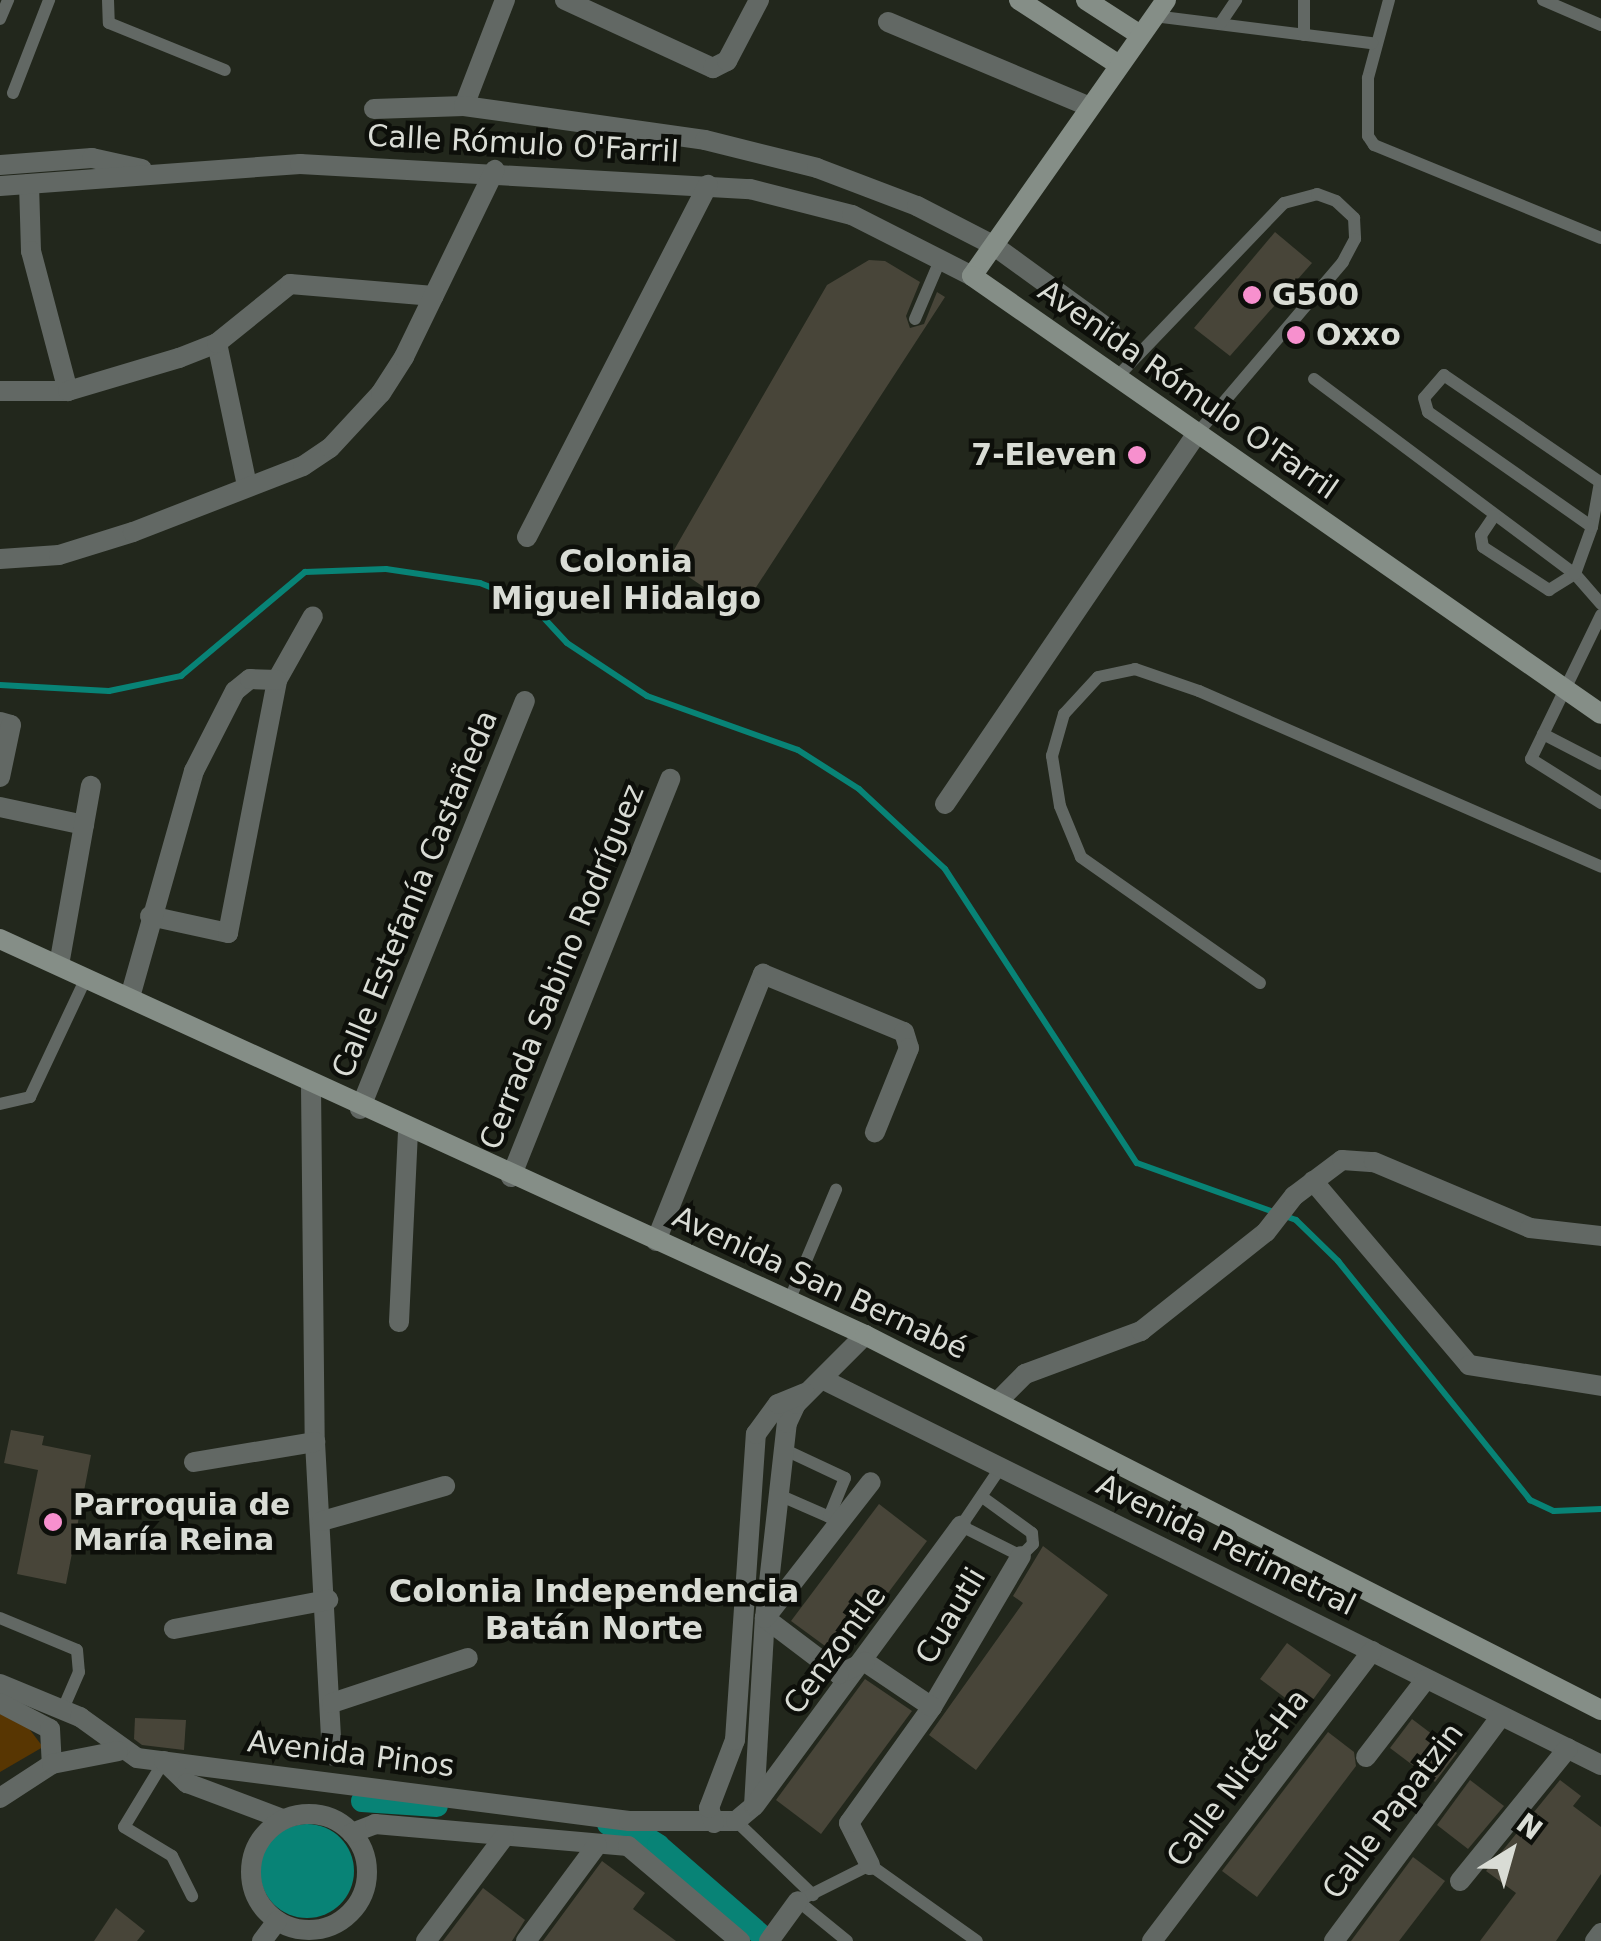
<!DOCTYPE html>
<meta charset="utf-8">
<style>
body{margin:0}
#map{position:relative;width:1601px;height:1941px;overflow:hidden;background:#22271c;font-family:"DejaVu Sans",sans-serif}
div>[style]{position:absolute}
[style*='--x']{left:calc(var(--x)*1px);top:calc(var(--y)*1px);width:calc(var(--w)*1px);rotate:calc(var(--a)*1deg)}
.green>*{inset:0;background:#583602}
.water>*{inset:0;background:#088376}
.round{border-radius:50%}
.stream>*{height:6px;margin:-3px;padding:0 3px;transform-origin:3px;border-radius:3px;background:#088376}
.canal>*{height:22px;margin:-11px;padding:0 11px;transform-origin:11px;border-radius:11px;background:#088376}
.building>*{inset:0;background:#484539}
.lane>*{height:12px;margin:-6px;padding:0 6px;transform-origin:6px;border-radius:6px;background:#626864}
.street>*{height:20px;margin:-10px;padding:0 10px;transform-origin:10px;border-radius:10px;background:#626864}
.street>.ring{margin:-10px;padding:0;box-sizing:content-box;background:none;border:20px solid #626864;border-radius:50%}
.secondary>*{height:20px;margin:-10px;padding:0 10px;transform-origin:10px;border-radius:10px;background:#858e87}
.dots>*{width:28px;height:28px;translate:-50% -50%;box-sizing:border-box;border:5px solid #0d0f0a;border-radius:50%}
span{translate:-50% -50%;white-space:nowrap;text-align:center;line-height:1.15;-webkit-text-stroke:9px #0d0f0a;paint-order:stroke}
.street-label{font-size:30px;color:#d9dcd5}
.poi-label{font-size:30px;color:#d9dcd5;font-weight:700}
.left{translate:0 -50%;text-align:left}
.right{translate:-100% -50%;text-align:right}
.neighbourhood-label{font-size:32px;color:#d9dcd5;font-weight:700}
.north{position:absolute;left:1461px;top:1801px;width:100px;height:100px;-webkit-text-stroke:8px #0d0f0a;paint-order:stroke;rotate:37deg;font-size:28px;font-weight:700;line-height:40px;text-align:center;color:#d9dcd5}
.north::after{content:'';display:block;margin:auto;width:35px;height:45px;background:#d9dcd5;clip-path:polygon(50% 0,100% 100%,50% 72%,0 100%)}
</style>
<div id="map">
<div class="green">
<i style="clip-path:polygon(0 1714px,27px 1726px,43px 1747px,0 1772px)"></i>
</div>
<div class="water">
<i class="round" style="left:260px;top:1824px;width:94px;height:94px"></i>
</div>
<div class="stream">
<i style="--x:0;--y:685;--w:109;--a:3.2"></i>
<i style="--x:109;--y:691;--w:74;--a:-11.8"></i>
<i style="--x:181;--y:676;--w:162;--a:-40"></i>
<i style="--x:305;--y:572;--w:81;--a:-2.1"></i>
<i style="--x:386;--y:569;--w:95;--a:8.5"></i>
<i style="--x:480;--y:583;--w:54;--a:21.8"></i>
<i style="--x:530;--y:603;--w:54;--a:47.2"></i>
<i style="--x:567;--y:643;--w:96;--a:33.5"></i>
<i style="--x:647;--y:696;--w:160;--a:19.7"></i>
<i style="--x:798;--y:750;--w:72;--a:32.6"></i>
<i style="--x:859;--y:789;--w:117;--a:42.9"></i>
<i style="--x:945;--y:869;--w:351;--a:56.9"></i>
<i style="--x:1137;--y:1163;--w:169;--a:19.7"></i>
<i style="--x:1296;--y:1220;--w:59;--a:44.3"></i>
<i style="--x:1338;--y:1261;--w:307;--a:51.2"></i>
<i style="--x:1530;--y:1500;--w:26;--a:25"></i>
<i style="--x:1554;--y:1511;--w:47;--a:-2.4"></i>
</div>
<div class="canal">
<i style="--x:362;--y:1801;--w:75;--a:3.8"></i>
<i style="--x:608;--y:1824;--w:20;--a:6"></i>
<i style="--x:628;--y:1826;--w:36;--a:32"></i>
<i style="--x:658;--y:1845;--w:146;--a:41.1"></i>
</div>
<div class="building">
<i style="clip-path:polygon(1275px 232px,1312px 263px,1230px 356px,1194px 328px)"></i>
<i style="clip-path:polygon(869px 260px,885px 261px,920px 282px,906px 316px,910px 328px,924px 324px,937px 292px,945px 297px,740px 612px,667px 562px,827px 285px)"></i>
<i style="clip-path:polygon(11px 1430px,44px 1436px,42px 1445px,91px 1455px,66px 1584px,17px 1574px,38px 1470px,4px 1463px)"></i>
<i style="clip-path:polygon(879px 1504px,927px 1541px,840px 1657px,791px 1621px)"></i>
<i style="clip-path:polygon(1043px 1546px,1108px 1595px,976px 1770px,929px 1735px,1023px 1603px,1013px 1596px)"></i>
<i style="clip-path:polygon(1287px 1643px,1331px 1675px,1304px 1712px,1260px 1679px)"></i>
<i style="clip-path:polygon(865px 1679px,912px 1711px,821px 1834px,776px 1800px)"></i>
<i style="clip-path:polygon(135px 1718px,186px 1720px,184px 1750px,142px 1745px,134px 1739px)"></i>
<i style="clip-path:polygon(1412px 1719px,1457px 1753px,1435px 1782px,1390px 1748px)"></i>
<i style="clip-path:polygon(1328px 1732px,1354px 1752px,1356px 1766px,1257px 1897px,1222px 1871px)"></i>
<i style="clip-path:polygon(1470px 1780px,1504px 1806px,1468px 1849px,1437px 1825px)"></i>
<i style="clip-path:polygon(1560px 1780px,1581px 1796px,1573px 1806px,1601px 1827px,1601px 1874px,1556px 1941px,1480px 1941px,1516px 1893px,1486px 1871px)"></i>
<i style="clip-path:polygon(1413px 1857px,1445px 1881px,1399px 1941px,1351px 1941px)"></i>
<i style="clip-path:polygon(602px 1861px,645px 1893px,633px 1909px,676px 1941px,543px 1941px)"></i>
<i style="clip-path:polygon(483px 1888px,525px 1920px,512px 1941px,443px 1941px)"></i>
<i style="clip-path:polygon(116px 1908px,145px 1931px,137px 1941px,94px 1941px)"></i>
</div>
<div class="lane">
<i style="--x:108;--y:0;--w:23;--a:88"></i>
<i style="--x:109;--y:23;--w:125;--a:22.1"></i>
<i style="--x:1389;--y:0;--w:81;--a:105.1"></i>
<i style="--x:1368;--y:78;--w:58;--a:90"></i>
<i style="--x:1368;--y:136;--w:11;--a:56"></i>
<i style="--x:1374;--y:145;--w:245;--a:22.3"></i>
<i style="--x:1543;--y:0;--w:63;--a:23.3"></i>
<i style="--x:1154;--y:16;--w:220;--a:7.1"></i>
<i style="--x:0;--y:19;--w:21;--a:-67"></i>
<i style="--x:1220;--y:24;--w:29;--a:-56"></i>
<i style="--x:1304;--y:35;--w:35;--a:-90"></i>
<i style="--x:13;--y:93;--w:100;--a:-68.8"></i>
<i style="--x:915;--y:319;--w:66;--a:-66.9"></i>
<i style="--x:1117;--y:377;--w:241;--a:-46.2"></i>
<i style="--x:1284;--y:203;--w:34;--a:-15"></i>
<i style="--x:1317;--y:194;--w:20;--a:20"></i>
<i style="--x:1336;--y:201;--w:25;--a:43"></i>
<i style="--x:1354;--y:218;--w:21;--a:87"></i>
<i style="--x:1355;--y:239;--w:26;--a:118"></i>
<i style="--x:1343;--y:262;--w:227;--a:130.4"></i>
<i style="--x:1314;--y:379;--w:326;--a:36.8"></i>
<i style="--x:1575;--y:574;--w:40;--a:49"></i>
<i style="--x:1494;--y:516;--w:23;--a:124"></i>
<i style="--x:1481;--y:535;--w:12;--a:81"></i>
<i style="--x:1483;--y:547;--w:79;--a:33.1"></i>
<i style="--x:1549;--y:590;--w:31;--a:-32"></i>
<i style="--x:1575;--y:574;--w:50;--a:-70.1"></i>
<i style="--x:1592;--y:527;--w:46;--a:-79.9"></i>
<i style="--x:1600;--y:482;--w:189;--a:-145.6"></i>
<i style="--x:1444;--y:375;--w:30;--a:131"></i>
<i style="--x:1424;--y:398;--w:15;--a:74"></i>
<i style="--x:1428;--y:412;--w:200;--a:35"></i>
<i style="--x:1601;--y:615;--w:160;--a:115.9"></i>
<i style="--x:1531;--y:759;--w:83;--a:32.2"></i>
<i style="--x:1543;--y:734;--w:65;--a:27.3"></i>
<i style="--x:1260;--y:983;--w:219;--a:-144.9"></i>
<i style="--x:1081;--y:857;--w:55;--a:-112.4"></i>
<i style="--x:1060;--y:806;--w:51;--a:-99.1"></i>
<i style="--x:1052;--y:756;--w:44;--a:-74.1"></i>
<i style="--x:1064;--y:714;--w:50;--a:-47.4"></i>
<i style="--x:1098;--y:677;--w:38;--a:-12"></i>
<i style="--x:1135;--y:669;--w:68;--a:19"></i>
<i style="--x:1199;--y:691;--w:439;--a:23.6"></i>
<i style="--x:0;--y:1104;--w:31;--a:-13"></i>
<i style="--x:30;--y:1097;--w:132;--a:-64.8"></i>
<i style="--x:789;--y:1301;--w:121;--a:-67.1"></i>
<i style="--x:779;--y:1495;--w:55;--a:23.7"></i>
<i style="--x:829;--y:1517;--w:42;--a:-67.7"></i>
<i style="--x:845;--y:1478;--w:68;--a:-154.9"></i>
<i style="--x:985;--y:1499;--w:58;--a:35.9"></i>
<i style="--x:1032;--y:1533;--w:11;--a:85"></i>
<i style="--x:1033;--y:1544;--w:17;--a:135"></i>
<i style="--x:1021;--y:1556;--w:67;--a:-153.4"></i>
<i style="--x:961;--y:1526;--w:71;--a:-55.9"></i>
<i style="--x:0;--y:1618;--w:83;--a:22.6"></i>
<i style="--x:77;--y:1650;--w:22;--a:85"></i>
<i style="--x:79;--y:1672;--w:40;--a:113.4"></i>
<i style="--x:164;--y:1761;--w:77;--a:121.2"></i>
<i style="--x:124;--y:1827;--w:56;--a:31.1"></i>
<i style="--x:172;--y:1856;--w:45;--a:63.4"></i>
<i style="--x:736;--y:1821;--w:107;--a:43.9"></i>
<i style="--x:847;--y:1941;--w:63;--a:-140.8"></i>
<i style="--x:798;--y:1901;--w:80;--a:-26.6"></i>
<i style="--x:870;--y:1865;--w:131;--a:35.4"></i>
</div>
<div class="street">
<i style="--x:565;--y:0;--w:163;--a:24.7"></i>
<i style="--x:713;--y:68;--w:16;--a:-27"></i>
<i style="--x:727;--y:61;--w:69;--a:-62.3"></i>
<i style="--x:888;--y:22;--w:219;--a:22.8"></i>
<i style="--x:464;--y:106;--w:114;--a:-68.9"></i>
<i style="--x:374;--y:109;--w:90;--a:-1.9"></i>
<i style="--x:464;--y:106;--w:243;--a:8"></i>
<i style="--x:705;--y:140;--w:115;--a:14"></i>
<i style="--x:817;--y:168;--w:107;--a:20.8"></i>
<i style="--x:917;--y:206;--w:85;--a:27.2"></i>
<i style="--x:993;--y:245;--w:145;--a:36"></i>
<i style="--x:0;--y:165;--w:92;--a:-4.4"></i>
<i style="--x:92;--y:158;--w:51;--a:12.4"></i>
<i style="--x:29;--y:184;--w:67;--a:88.3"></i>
<i style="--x:31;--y:251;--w:145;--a:75.2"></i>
<i style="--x:0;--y:186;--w:301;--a:-4.2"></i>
<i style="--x:300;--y:164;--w:451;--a:3.2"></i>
<i style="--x:750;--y:189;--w:105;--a:14.3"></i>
<i style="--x:852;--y:215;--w:135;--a:26.9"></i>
<i style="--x:217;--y:343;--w:145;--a:78.1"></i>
<i style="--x:0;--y:391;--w:68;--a:0"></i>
<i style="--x:68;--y:391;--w:116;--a:-16.6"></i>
<i style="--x:179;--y:358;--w:41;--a:-21.5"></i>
<i style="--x:217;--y:343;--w:94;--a:-38.9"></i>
<i style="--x:290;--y:284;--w:144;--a:4.8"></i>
<i style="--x:527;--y:537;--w:396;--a:-62.8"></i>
<i style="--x:0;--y:559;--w:59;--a:-3.9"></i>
<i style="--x:59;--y:555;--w:77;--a:-17.3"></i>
<i style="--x:133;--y:532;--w:182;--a:-21.2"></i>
<i style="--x:303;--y:466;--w:32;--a:-34"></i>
<i style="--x:330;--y:448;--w:75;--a:-47.2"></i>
<i style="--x:381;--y:393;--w:43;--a:-57.4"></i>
<i style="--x:404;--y:357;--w:208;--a:-64.1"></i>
<i style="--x:0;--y:722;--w:11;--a:15"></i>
<i style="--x:11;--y:725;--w:53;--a:101.9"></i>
<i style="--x:945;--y:804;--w:446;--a:-55.8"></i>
<i style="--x:0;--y:807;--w:86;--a:12.1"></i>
<i style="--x:150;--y:916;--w:80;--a:12.3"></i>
<i style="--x:228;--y:933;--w:258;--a:-79"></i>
<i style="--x:277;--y:680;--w:73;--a:-60.6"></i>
<i style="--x:59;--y:965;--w:182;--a:-79.9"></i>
<i style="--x:130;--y:997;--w:235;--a:-74.2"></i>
<i style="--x:194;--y:771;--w:90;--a:-62.9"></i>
<i style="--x:235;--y:691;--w:19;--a:-39"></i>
<i style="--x:250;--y:679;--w:27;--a:2"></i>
<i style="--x:311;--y:1086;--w:356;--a:89.4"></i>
<i style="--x:315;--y:1442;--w:314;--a:86.9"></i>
<i style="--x:360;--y:1109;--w:440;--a:-68"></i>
<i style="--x:511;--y:1177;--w:429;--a:-68.2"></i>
<i style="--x:1313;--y:1181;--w:241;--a:49.7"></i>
<i style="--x:1469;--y:1365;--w:134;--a:9"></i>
<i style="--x:656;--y:1241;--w:288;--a:-68.2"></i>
<i style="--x:763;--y:974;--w:152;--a:22.4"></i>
<i style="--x:904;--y:1032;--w:17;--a:73"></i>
<i style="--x:909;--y:1048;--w:91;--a:112"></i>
<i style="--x:399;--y:1322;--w:191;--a:-87.3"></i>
<i style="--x:824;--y:1380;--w:867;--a:26.36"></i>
<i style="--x:999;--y:1400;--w:37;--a:-45"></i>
<i style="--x:1025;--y:1374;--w:124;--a:-20.3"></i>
<i style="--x:1141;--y:1331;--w:159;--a:-38.4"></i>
<i style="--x:1266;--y:1232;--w:46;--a:-52.1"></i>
<i style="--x:1294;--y:1196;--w:60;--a:-36.9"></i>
<i style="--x:1342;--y:1160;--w:32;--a:4"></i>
<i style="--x:1374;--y:1162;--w:169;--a:22.9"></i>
<i style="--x:1530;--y:1228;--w:71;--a:6.4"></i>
<i style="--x:194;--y:1462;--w:123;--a:-9.4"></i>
<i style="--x:322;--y:1521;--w:128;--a:-15.9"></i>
<i style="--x:174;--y:1629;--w:157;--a:-10.7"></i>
<i style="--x:0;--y:1684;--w:87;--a:22.4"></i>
<i style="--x:80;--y:1717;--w:70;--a:35.7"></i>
<i style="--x:137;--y:1758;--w:496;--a:7.3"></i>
<i style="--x:629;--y:1821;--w:107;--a:0"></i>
<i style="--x:736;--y:1821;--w:23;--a:-40"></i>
<i style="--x:754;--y:1806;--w:188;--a:-86.7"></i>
<i style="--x:765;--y:1618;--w:196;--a:-83.6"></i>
<i style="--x:787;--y:1423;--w:21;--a:-65"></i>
<i style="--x:796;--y:1404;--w:98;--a:-45"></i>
<i style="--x:0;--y:1703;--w:56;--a:27.5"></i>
<i style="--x:50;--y:1729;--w:35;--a:87"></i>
<i style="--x:332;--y:1703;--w:143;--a:-18.3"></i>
<i style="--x:932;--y:1707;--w:175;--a:-59.5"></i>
<i style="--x:1366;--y:1757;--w:98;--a:-52.4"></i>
<i style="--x:164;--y:1761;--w:32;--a:44"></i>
<i style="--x:187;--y:1783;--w:103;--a:20.6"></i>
<i style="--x:0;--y:1798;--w:62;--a:-33.2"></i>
<i style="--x:52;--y:1764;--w:67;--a:-11.1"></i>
<i style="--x:755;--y:1805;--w:347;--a:-53.6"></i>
<i class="ring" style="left:251px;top:1814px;width:96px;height:96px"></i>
<i style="--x:714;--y:1823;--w:16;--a:-108"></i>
<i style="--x:709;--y:1808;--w:73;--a:-69.1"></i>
<i style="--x:735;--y:1740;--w:307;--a:-86.1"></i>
<i style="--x:756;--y:1434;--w:37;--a:-54"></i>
<i style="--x:778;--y:1404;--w:29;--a:-22"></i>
<i style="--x:352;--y:1833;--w:25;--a:-21"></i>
<i style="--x:375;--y:1824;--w:254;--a:5"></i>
<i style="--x:628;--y:1846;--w:147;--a:40.3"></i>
<i style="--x:870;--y:1865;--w:47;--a:-116.6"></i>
<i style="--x:849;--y:1823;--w:143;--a:-54.4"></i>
<i style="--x:932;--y:1707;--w:81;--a:-146.1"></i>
<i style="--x:865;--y:1662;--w:29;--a:155"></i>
<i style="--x:839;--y:1674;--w:93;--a:-142.9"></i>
<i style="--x:765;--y:1618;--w:172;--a:-52.1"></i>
<i style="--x:1460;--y:1881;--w:171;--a:-50.9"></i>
<i style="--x:262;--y:1941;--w:25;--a:-53"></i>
<i style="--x:426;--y:1941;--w:130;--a:-53.1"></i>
<i style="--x:526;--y:1941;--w:119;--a:-53.5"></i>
<i style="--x:769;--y:1941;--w:49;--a:-54.1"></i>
<i style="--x:1152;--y:1941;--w:364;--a:-52.8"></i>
<i style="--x:1334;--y:1941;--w:280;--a:-53.4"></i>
<i style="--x:1595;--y:1941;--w:10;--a:-53"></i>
</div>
<div class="secondary">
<i style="--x:1019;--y:0;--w:119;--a:33"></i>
<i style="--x:1086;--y:0;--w:64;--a:32.9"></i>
<i style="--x:1166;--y:0;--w:337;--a:125.1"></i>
<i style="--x:972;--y:276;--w:766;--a:34.85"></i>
<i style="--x:0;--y:939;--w:951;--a:24.6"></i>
<i style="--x:865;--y:1335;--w:826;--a:27"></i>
</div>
<div class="dots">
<i style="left:1252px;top:295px;background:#f790ce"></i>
<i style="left:1296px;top:335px;background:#f790ce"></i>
<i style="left:1137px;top:455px;background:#f790ce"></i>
<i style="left:53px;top:1522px;background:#f790ce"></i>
</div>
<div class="street-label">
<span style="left:523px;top:144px;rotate:3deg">Calle Rómulo O'Farril</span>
<span style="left:1188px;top:390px;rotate:35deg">Avenida Rómulo O'Farril</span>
<span style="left:415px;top:894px;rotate:-68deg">Calle Estefanía Castañeda</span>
<span style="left:562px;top:967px;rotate:-68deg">Cerrada Sabino Rodríguez</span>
<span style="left:820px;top:1283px;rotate:25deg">Avenida San Bernabé</span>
<span style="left:1226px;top:1545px;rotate:26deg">Avenida Perimetral</span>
<span style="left:951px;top:1616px;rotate:-59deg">Cuautli</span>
<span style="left:835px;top:1650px;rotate:-54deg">Cenzontle</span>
<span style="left:351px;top:1754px;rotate:7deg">Avenida Pinos</span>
<span style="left:1238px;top:1778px;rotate:-53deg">Calle Nicté-Ha</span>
<span style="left:1393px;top:1811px;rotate:-53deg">Calle Papatzin</span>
</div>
<div class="poi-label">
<span class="left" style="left:1272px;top:295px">G500</span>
<span class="left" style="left:1316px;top:335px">Oxxo</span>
<span class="right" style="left:1117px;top:455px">7-Eleven</span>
<span class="left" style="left:73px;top:1522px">Parroquia de<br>María Reina</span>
</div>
<div class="neighbourhood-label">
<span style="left:626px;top:580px">Colonia<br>Miguel Hidalgo</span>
<span style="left:594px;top:1610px">Colonia Independencia<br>Batán Norte</span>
</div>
<div class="north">N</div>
</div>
